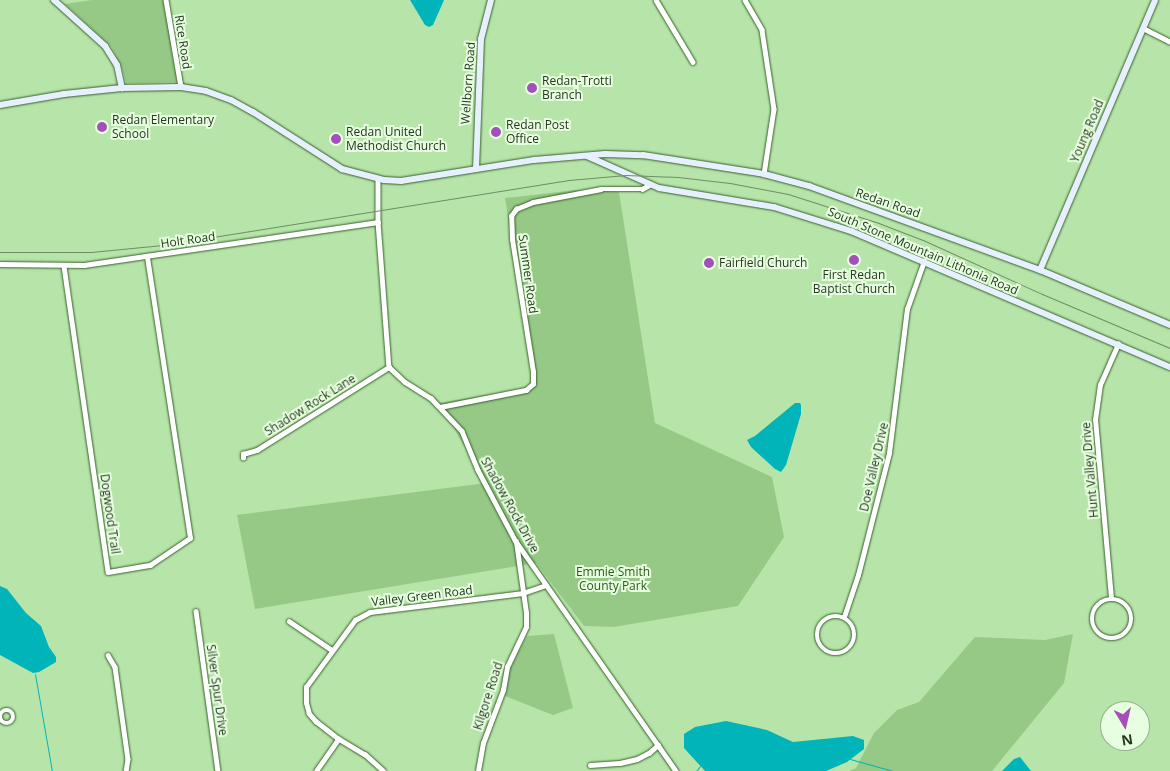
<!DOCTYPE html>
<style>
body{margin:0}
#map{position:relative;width:1170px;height:771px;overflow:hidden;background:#b7e5a9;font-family:"Open Sans",sans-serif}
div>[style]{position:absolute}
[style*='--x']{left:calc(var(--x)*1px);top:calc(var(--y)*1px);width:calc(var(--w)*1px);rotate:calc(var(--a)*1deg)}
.green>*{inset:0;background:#96c986}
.water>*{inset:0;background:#00b4b9}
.stream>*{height:1px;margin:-0.5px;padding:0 0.5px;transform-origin:0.5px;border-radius:0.5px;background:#00b4b9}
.roads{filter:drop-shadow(0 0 1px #38602b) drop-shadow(0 0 1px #38602b)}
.street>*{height:4.5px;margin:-2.25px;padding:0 2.25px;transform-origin:2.25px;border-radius:2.25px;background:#fff}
.street>.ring{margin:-2.25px;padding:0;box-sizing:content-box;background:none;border:4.5px solid #fff;border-radius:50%}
.secondary>*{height:6px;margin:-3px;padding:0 3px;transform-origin:3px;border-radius:3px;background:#e7f0ff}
.rail>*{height:1px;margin:-0.5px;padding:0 0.5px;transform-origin:0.5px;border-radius:0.5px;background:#6e8e64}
.dots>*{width:14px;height:14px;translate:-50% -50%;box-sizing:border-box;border:2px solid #e7ffe0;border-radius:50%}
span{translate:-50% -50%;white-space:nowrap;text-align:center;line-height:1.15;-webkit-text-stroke:4px #e7ffe0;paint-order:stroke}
.street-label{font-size:12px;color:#25371f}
.poi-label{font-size:12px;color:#25371f}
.left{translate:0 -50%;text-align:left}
.park-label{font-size:12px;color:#2a5919}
.north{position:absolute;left:1100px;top:701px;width:50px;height:50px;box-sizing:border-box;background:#e7ffe0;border:1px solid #99af93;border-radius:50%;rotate:171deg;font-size:14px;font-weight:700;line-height:20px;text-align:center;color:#25371f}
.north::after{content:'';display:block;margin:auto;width:18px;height:22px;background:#a54fbd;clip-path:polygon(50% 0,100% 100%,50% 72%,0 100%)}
</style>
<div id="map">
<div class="green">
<i style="clip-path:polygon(92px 0,164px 0,177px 82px,126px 83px,122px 67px,111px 46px,65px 4px)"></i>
<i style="clip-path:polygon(577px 190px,619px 192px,655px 423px,772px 477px,784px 537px,738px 606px,614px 627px,584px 626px,536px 563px,255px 609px,237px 515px,486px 483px,439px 403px,535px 387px,505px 198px)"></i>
<i style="clip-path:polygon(554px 634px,573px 708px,553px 715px,505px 696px,510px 668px,527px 636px)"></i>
<i style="clip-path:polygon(1073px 634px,1064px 683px,992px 771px,849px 771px,856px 768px,874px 733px,897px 710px,919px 702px,975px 637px,1045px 640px)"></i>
</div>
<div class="water">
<i style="clip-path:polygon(410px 0,444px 0,433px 25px,429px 27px,425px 25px)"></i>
<i style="clip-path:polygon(795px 403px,800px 403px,801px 405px,801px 414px,786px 465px,781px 472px,775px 469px,751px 447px,747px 440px,755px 436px)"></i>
<i style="clip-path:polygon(0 586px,7px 589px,26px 613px,41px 626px,49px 647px,56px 657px,56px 662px,39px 672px,33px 673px,0 655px)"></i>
<i style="clip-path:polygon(726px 721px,767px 730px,793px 742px,853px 736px,864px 740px,864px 749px,847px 762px,826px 771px,705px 771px,684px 748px,684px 734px,695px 727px)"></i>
<i style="clip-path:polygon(1020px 757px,1031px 771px,1002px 771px,1014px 759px)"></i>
</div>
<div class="stream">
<i style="--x:35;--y:674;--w:98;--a:80.1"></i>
<i style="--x:850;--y:759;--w:45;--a:15.6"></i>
<i style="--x:696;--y:771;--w:6;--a:-51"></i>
</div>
<div class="roads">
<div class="street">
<i style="--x:166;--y:0;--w:88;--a:80.2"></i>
<i style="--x:656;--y:0;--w:72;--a:59.2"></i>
<i style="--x:745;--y:0;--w:34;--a:60"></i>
<i style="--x:762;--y:30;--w:80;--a:81.4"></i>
<i style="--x:774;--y:109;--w:66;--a:98.7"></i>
<i style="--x:1143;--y:28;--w:30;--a:27"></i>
<i style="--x:378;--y:179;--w:43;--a:90"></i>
<i style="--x:378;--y:222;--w:145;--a:85.7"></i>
<i style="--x:389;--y:367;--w:22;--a:43"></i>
<i style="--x:405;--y:382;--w:31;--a:32"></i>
<i style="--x:431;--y:398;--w:45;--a:46.8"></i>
<i style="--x:462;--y:431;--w:42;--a:67.7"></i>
<i style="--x:478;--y:470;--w:79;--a:62.1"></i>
<i style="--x:515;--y:540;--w:282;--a:55.1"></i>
<i style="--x:0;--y:264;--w:84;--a:0.7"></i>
<i style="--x:84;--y:265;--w:297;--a:-8.3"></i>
<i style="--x:64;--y:266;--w:309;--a:81.8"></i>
<i style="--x:108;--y:572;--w:43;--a:-9.5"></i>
<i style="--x:150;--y:565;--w:48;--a:-34"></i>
<i style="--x:190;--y:538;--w:285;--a:-98.7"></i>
<i style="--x:440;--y:407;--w:88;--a:-11.2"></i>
<i style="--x:526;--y:390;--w:9;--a:-41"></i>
<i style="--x:533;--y:384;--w:12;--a:-90"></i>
<i style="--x:533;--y:372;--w:135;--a:-99"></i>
<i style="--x:512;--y:239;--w:23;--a:-92"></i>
<i style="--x:511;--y:216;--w:9;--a:-54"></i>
<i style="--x:516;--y:209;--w:18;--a:-22"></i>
<i style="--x:533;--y:202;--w:69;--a:-10.8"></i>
<i style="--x:601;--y:189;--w:41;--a:0"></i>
<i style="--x:642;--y:189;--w:8;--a:-30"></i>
<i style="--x:243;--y:458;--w:4;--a:-90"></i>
<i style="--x:243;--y:454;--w:15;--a:-16"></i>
<i style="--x:257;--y:450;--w:156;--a:-32.2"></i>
<i style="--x:1111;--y:598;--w:179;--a:-95.1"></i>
<i style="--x:1095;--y:420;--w:35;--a:-82"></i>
<i style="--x:1100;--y:385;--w:45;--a:-66.3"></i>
<i class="ring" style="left:1092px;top:599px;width:35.5px;height:35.5px"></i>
<i style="--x:196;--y:611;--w:162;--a:82.2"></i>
<i class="ring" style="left:817px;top:616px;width:33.5px;height:33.5px"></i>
<i style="--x:844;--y:617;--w:44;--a:-71.6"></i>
<i style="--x:858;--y:575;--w:126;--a:-75.7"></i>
<i style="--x:889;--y:453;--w:145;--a:-82.9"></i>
<i style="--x:907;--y:309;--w:51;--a:-70.5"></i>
<i style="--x:289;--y:621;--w:52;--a:34"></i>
<i style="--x:108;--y:655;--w:14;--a:60"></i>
<i style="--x:115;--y:667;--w:93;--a:82"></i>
<i style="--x:128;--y:759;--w:12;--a:99"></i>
<i class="ring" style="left:0;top:710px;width:9.5px;height:9.5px"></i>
<i style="--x:590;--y:765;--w:30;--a:-4"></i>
<i style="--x:620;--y:763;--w:17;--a:-13"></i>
<i style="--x:637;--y:759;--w:13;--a:-27"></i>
<i style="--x:649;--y:753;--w:12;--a:-42"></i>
<i style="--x:316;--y:771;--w:39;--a:-55"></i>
<i style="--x:383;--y:771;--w:24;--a:-138"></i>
<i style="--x:365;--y:755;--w:31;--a:-149"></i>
<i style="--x:338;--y:739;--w:28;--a:-142"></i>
<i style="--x:316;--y:722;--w:11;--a:-131"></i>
<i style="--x:309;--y:714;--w:11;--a:-105"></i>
<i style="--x:306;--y:703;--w:16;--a:-90"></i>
<i style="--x:306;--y:687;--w:83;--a:-53.8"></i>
<i style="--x:355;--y:620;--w:17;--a:-28"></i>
<i style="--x:370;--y:612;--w:154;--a:-7.1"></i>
<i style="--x:523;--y:593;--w:24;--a:-19"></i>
<i style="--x:478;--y:771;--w:28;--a:-80"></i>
<i style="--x:483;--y:743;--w:57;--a:-69.3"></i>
<i style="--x:503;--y:690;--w:23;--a:-80"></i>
<i style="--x:507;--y:667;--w:44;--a:-64.6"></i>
<i style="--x:526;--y:627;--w:14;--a:-90"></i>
<i style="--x:526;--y:613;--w:72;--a:-98"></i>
</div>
<div class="secondary">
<i style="--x:54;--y:0;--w:69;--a:42"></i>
<i style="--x:105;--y:46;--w:22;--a:58"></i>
<i style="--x:117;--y:65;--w:24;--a:78"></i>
<i style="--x:0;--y:105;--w:65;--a:-9.8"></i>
<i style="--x:64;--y:94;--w:58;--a:-5.9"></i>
<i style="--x:122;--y:88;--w:59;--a:-1"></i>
<i style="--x:181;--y:87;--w:25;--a:9"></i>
<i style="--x:206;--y:91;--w:27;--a:20"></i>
<i style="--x:231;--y:100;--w:25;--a:29"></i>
<i style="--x:253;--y:112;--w:106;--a:32.6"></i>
<i style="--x:342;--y:169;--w:43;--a:14.7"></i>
<i style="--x:384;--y:180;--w:17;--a:3"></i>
<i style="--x:401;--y:181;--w:135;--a:-9"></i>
<i style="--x:534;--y:160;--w:71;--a:-4.8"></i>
<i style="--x:605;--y:154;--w:38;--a:2"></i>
<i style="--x:643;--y:155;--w:122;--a:8.9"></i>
<i style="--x:764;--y:174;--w:47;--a:14.9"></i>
<i style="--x:809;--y:186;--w:246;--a:20"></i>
<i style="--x:1040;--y:270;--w:141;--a:22.9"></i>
<i style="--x:587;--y:156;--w:79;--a:24"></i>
<i style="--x:659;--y:188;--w:117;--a:9.4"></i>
<i style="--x:774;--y:207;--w:81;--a:17.3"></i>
<i style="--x:851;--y:231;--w:347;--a:23.1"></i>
<i style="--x:476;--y:169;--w:130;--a:-87.8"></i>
<i style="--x:481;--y:39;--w:40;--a:-75.6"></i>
<i style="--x:1040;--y:270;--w:293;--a:-66.9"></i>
</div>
</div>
<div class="rail">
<i style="--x:0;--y:252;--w:91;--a:0"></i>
<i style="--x:91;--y:252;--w:72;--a:-5.6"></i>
<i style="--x:163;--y:245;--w:411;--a:-9.1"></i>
<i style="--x:569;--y:180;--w:57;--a:-5"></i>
<i style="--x:626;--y:175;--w:52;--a:2.2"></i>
<i style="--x:678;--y:177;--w:52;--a:6.6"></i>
<i style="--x:730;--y:183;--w:59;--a:10.7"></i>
<i style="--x:788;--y:194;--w:92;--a:17.7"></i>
<i style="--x:876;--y:222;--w:50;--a:21"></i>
<i style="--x:923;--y:240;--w:131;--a:24.4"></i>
<i style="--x:1042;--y:294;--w:139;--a:22.9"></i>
</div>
<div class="dots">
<i style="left:532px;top:88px;background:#a54fbd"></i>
<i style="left:102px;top:127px;background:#a54fbd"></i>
<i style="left:496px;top:132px;background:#a54fbd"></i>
<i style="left:336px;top:139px;background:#a54fbd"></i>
<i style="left:854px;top:260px;background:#a54fbd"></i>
<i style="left:709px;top:263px;background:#a54fbd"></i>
</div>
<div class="street-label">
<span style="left:183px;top:42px;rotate:81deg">Rice Road</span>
<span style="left:468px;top:83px;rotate:-86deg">Wellborn Road</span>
<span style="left:1087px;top:131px;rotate:-67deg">Young Road</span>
<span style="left:888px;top:203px;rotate:19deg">Redan Road</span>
<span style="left:188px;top:240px;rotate:-8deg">Holt Road</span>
<span style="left:923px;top:251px;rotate:23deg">South Stone Mountain Lithonia Road</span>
<span style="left:528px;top:274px;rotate:82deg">Summer Road</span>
<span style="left:310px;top:405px;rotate:-32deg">Shadow Rock Lane</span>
<span style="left:874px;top:467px;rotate:-77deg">Doe Valley Drive</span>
<span style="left:1090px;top:470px;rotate:-95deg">Hunt Valley Drive</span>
<span style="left:510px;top:505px;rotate:61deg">Shadow Rock Drive</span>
<span style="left:110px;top:514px;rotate:82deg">Dogwood Trail</span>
<span style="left:422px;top:596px;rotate:-7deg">Valley Green Road</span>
<span style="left:217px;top:690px;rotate:82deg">Silver Spur Drive</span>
<span style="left:488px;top:696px;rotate:-72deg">Kilgore Road</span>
</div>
<div class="poi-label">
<span class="left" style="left:542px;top:88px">Redan-Trotti<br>Branch</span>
<span class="left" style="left:112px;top:127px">Redan Elementary<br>School</span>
<span class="left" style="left:506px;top:132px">Redan Post<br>Office</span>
<span class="left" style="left:346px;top:139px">Redan United<br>Methodist Church</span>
<span class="left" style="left:719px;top:263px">Fairfield Church</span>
<span style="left:854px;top:282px">First Redan<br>Baptist Church</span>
</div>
<div class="park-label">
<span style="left:613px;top:579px">Emmie Smith<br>County Park</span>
</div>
<div class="north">N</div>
</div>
